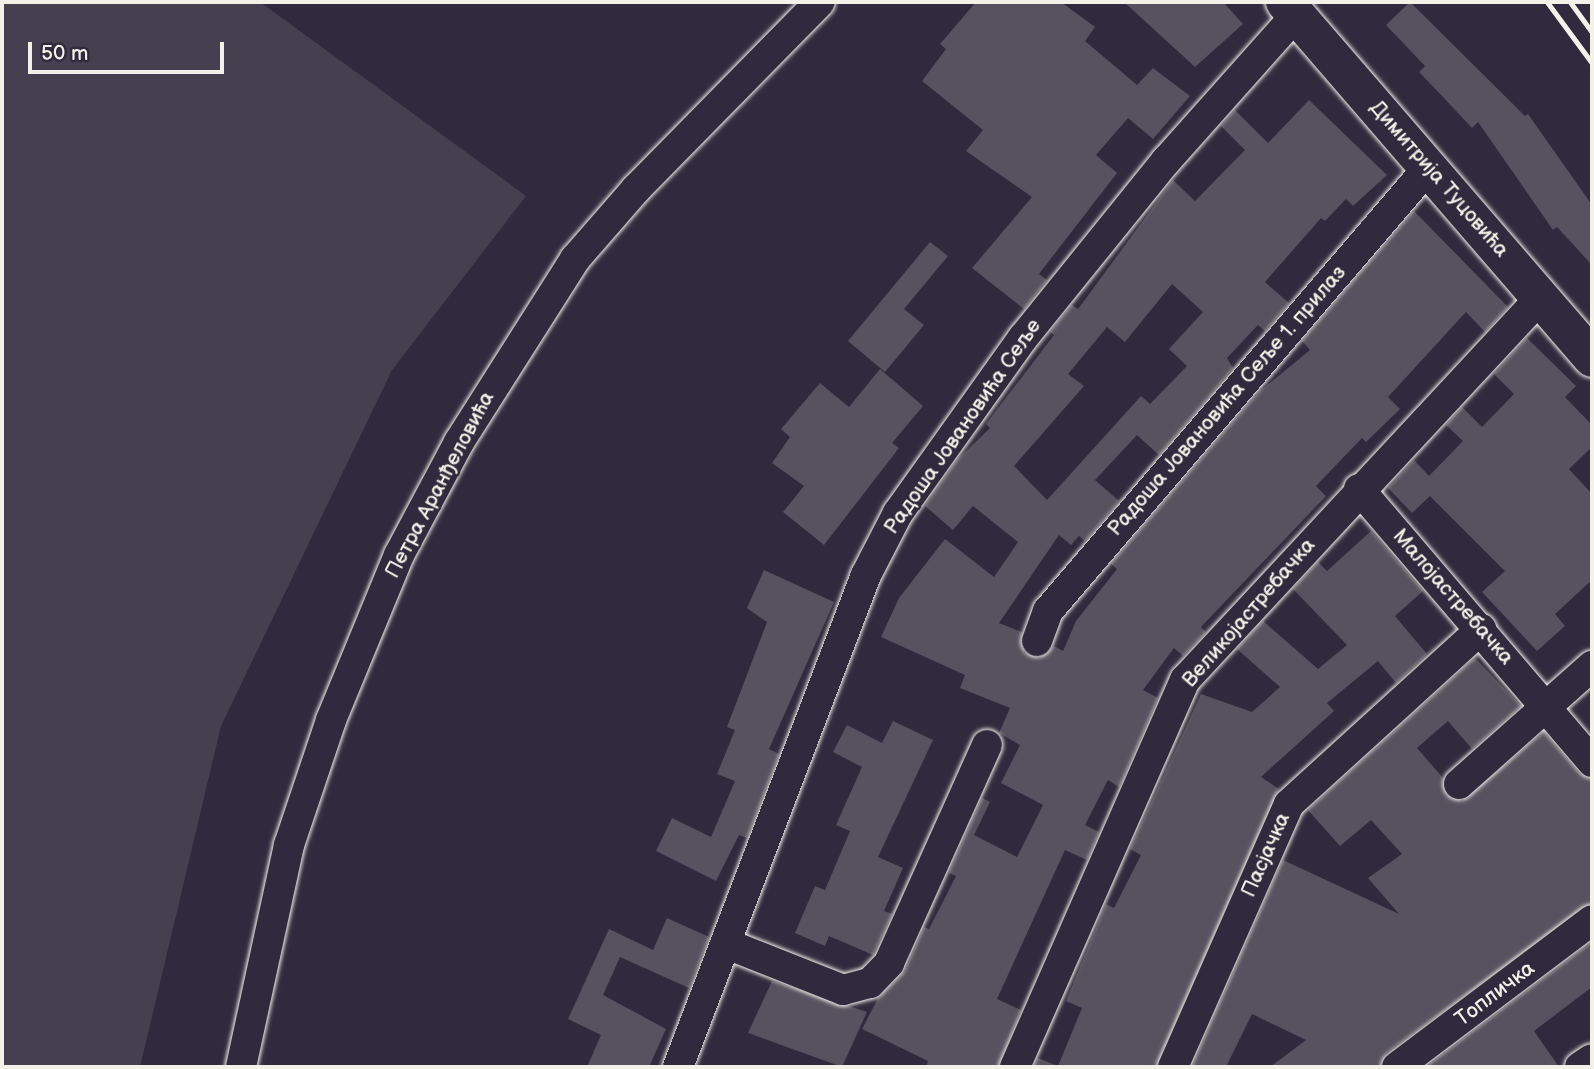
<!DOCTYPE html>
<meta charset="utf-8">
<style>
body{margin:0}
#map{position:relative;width:1594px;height:1069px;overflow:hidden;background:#2f2a3d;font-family:"Balsamiq Sans",sans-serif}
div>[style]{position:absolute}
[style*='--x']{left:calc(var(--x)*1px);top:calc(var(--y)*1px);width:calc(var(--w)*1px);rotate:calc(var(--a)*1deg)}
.green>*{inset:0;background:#454050}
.building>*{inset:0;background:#56525f}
.roads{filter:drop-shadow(0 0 2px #f4f1e8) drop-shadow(0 0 2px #f4f1e8)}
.minor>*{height:30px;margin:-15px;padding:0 15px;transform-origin:15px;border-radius:15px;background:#2f2a3d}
.major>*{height:38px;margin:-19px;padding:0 19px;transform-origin:19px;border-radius:19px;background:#2f2a3d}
.rail>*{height:5px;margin:-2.5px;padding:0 2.5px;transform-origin:2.5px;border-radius:2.5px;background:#f4f1e8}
span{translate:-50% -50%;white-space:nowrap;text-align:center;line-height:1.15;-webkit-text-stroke:5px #2f2a3d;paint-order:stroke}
.street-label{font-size:21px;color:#f4f1e8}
.frame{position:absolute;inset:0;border:4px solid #f4f1e8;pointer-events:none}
.scale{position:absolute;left:28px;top:42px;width:196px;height:32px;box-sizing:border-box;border:4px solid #f4f1e8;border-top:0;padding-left:9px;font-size:21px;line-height:24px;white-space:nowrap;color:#f4f1e8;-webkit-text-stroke:5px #2f2a3d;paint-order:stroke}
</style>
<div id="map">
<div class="green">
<i style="clip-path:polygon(2px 2px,260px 2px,526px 196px,392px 370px,221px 726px,140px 1067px,2px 1067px)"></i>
</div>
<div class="building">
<i style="clip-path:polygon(976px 2px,1061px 2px,1095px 27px,1085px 41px,1137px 85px,1153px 68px,1190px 96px,1153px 139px,1128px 118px,1096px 155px,1117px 173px,1039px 274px,1047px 280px,1024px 309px,972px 268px,1032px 197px,966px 151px,983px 130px,922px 81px,946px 49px,940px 44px)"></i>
<i style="clip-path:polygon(1124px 2px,1223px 2px,1243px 24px,1195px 67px)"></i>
<i style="clip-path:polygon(1410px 2px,1525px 116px,1528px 114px,1592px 205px,1592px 265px,1557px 227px,1553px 230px,1478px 122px,1472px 128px,1443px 97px,1419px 72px,1425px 66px,1386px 25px)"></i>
<i style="clip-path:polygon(evenodd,1309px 100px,1387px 175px,1353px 206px,1346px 199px,1325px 221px,1321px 218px,1265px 282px,1289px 303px,1265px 331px,1258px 325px,1227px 358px,1233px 368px,1159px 455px,1137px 435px,1095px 480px,1119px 501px,1085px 541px,1079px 536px,1071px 545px,1059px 535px,999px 623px,1022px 632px,1024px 653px,1039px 658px,1054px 646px,1063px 651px,1076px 621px,1117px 569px,1111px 564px,1259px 392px,1310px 350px,1302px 341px,1414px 211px,1508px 307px,1485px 332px,1466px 312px,1388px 397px,1400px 409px,1366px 442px,1362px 438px,1316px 486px,1326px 496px,1201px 627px,1206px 632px,1183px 656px,1174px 648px,1143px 690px,1158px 698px,1119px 787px,1108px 780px,1085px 825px,1099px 832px,1087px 860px,1065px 850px,997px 999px,1021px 1010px,998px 1067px,926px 1067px,928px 1061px,862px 1029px,878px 998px,905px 971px,924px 927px,929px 929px,956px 876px,949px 873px,982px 798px,990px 802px,974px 835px,1017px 857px,1043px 805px,1001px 783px,1020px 745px,999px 733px,1010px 708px,960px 688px,965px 675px,881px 637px,899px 598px,945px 539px,994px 577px,1018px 542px,973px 506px,953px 530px,925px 506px,957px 460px,990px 428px,986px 424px,1054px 335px,1050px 332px,1072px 305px,1078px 309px,1173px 180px,1195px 201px,1245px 150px,1221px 126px,1235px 110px,1268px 143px,1309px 100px,1172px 284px,1203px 312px,1169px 349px,1187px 366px,1150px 404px,1141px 396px,1047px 500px,1014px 466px,1084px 386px,1068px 374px,1107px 327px,1125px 342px,1172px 284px)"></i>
<i style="clip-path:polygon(930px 242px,948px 256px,904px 309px,924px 325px,885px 372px,848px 341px)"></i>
<i style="clip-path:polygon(1527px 338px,1576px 386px,1565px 397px,1592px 425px,1592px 447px,1569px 469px,1592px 494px,1592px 580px,1555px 614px,1565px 626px,1537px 651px,1482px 592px,1505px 571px,1430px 496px,1412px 513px,1388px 488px,1414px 460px,1429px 476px,1463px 441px,1446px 425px,1462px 407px,1482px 427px,1514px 394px,1494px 374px)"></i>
<i style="clip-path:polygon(880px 369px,923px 406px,892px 443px,899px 448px,824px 545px,783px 512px,804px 486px,772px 463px,790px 437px,781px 429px,820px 383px,849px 407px)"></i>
<i style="clip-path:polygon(1371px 531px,1423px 591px,1395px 616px,1427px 654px,1396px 683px,1378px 661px,1327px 703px,1334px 711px,1261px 777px,1279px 789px,1156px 1067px,1034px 1067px,1038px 1058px,1058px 1066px,1082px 1008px,1066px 1001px,1106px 904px,1114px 908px,1141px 855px,1130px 849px,1201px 694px,1252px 712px,1280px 687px,1237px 649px,1263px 621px,1318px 669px,1347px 645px,1293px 589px,1318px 562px,1327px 571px)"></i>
<i style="clip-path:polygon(764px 570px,834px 602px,769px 749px,779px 754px,747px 838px,739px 835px,716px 881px,656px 851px,672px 818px,711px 837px,735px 781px,717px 774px,735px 730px,727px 727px,767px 622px,747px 608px)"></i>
<i style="clip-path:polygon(1475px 658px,1521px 706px,1472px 749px,1448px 721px,1417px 748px,1443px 778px,1446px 795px,1462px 801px,1544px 732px,1579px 773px,1592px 779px,1592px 903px,1386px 1053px,1380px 1067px,1270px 1067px,1306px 1040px,1252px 1014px,1226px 1067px,1192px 1067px,1283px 860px,1399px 914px,1368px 878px,1402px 854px,1371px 820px,1340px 846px,1308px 810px)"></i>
<i style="clip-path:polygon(893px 721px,933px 740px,878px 857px,903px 868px,884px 911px,892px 914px,873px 955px,829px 936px,825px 946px,795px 933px,815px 886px,825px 890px,850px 831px,836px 825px,862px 767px,833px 752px,847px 725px,882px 743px)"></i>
<i style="clip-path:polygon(667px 918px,709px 937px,689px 988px,620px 957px,603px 995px,666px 1029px,649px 1067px,587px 1067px,601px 1035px,568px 1019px,609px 929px,653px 950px)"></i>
<i style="clip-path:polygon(1592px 942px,1592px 987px,1534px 1031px,1559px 1067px,1426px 1067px)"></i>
<i style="clip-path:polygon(772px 981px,867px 1012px,842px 1067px,748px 1033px)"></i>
</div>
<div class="roads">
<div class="minor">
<i style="--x:1359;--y:489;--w:359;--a:49.5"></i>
<i style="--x:1037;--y:641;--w:32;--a:-70"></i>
<i style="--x:1048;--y:611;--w:584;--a:-49.38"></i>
<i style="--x:1459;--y:784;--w:178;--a:-41.6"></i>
<i style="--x:727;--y:944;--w:125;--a:21.6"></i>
<i style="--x:843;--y:990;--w:28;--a:-15"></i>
<i style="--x:870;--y:983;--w:28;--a:-46"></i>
<i style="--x:889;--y:963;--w:239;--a:-65.8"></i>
<i style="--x:241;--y:1067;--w:227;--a:-77.8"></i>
<i style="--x:289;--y:845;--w:132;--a:-71.4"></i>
<i style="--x:331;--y:720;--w:178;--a:-67.6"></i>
<i style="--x:399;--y:555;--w:128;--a:-62"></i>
<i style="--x:459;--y:442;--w:217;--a:-57.6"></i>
<i style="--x:575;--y:259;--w:93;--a:-48.9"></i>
<i style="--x:636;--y:189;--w:262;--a:-45.5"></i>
<i style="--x:678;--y:1067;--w:527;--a:-69.09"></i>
<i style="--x:866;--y:575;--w:70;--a:-62.7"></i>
<i style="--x:898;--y:513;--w:215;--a:-54.5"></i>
<i style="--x:1023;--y:338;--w:228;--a:-51.1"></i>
<i style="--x:1166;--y:161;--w:195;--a:-48.3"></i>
<i style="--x:1015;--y:1067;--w:423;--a:-66.3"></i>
<i style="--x:1185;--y:680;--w:524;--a:-47.09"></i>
<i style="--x:1173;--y:1067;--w:287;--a:-66.2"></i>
<i style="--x:1289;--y:804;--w:260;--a:-42.3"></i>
<i style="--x:1397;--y:1067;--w:244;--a:-37"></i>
<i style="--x:1580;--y:1067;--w:14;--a:-34"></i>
</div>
<div class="major">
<i style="--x:1285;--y:2;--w:470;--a:49.2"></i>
</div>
</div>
<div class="rail">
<i style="--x:1547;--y:2;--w:76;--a:53.6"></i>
<i style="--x:1570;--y:2;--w:37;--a:54"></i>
</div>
<div class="street-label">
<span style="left:1439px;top:179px;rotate:49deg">Димитрија Туцовића</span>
<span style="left:1227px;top:401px;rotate:-49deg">Радоша Јовановића Сеље 1. прилаз</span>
<span style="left:963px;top:427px;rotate:-55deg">Радоша Јовановића Сеље</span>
<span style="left:440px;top:485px;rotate:-62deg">Петра Аранђеловића</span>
<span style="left:1453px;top:597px;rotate:49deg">Малојастребачка</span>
<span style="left:1249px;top:613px;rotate:-49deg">Великојастребачка</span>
<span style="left:1266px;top:855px;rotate:-66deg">Пасјачка</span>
<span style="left:1495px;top:994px;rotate:-37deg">Топличка</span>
</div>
<div class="frame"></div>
<div class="scale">50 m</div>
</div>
